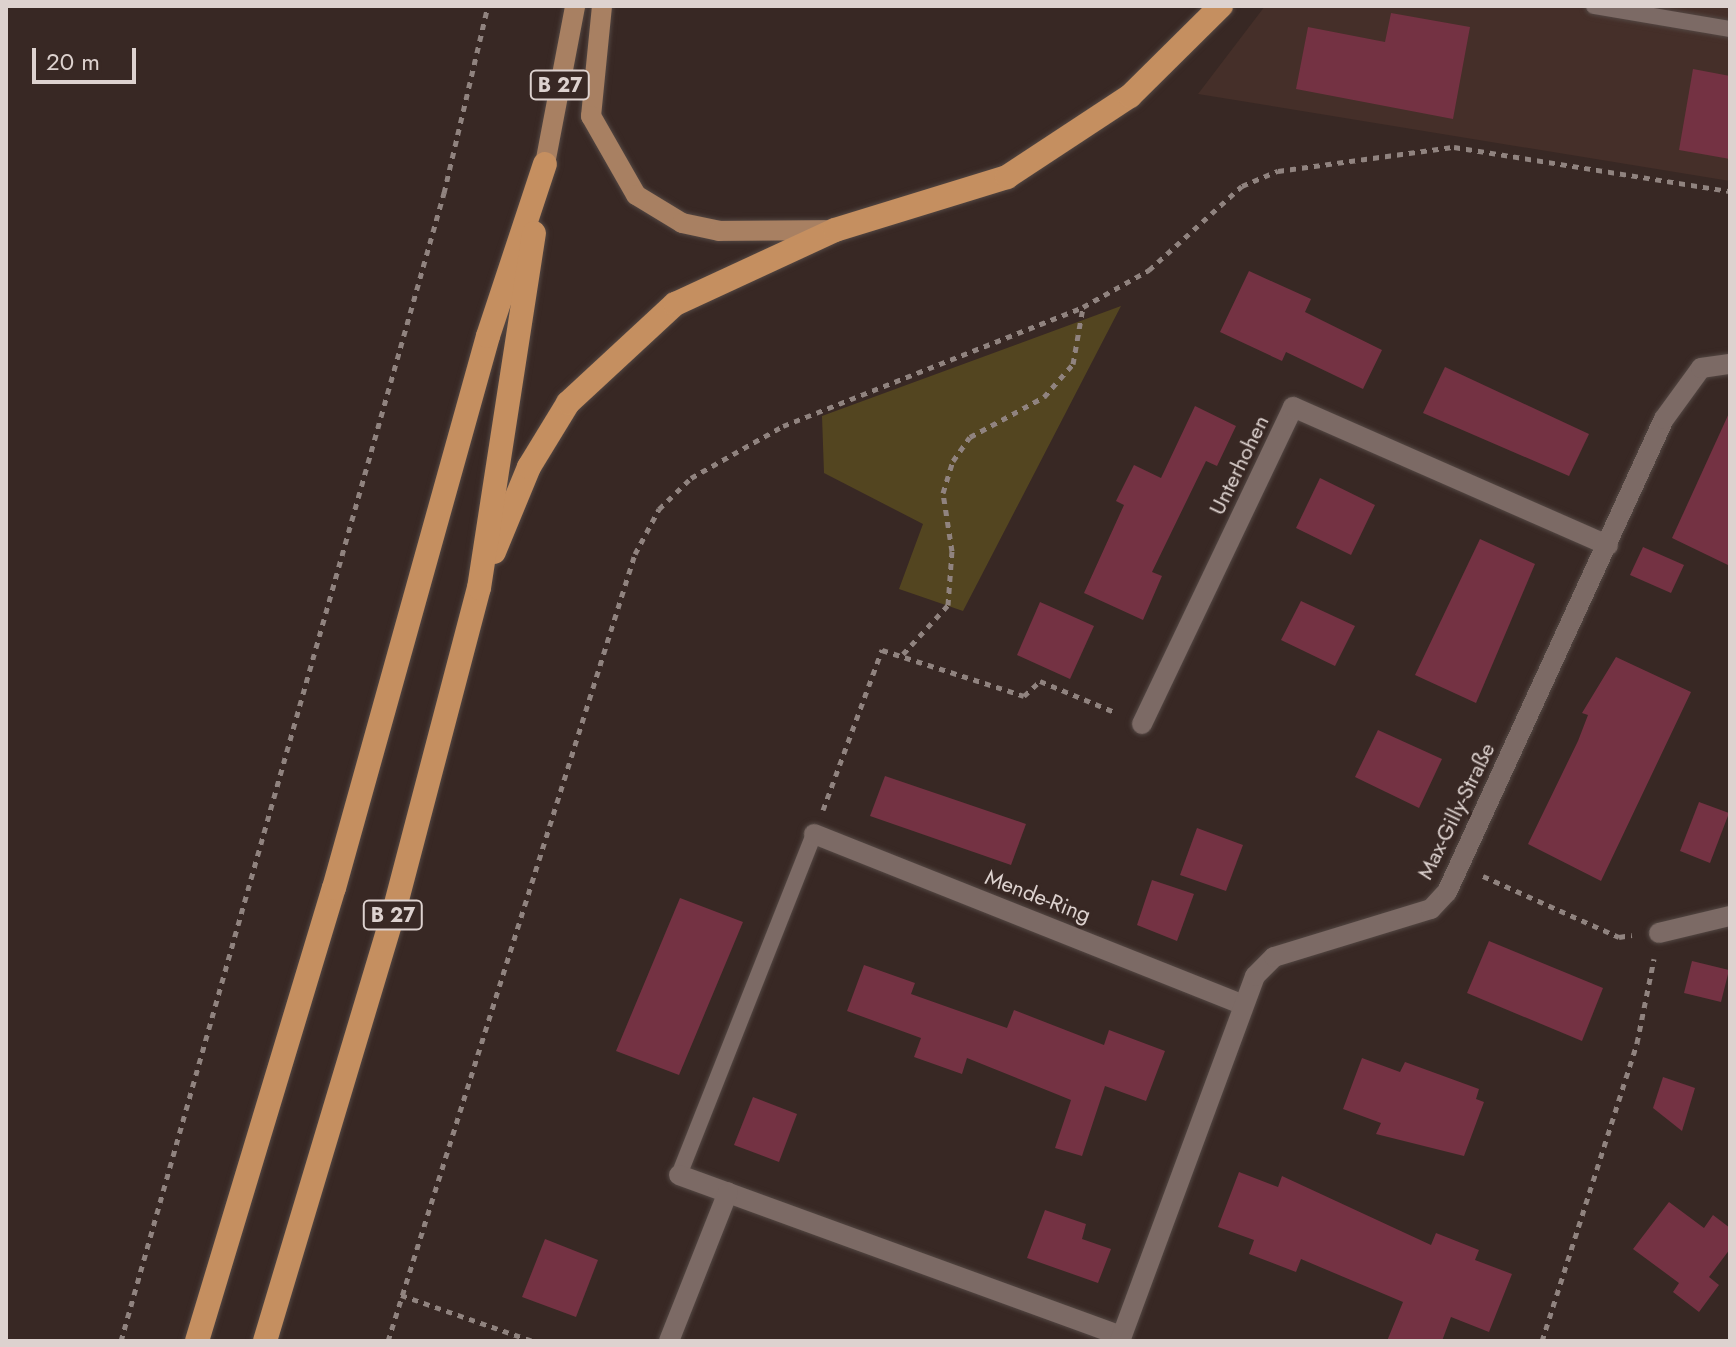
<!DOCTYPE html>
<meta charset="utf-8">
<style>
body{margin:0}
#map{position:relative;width:1736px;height:1347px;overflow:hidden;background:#382824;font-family:Jost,sans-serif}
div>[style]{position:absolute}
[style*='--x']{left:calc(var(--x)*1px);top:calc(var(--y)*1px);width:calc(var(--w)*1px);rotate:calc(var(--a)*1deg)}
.built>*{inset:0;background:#452f29}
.green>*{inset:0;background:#534520}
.building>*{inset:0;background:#743243}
.path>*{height:5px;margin-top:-2.5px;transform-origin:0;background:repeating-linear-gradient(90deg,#90837f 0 6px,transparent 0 12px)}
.roads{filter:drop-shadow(0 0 2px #534743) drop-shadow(0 0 2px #534743)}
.lane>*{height:16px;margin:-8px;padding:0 8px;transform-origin:8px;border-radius:8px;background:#7c6a65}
.street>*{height:20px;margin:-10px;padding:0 10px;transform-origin:10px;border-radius:10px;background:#7c6a65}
.primary>*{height:20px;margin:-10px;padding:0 10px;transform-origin:10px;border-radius:10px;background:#a88062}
.highway>*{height:24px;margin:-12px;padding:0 12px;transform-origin:12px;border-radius:12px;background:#c58f60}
span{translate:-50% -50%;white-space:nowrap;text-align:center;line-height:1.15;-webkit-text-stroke:6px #382824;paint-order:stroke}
.shield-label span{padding:2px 6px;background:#382824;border:2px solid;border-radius:6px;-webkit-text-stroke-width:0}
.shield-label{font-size:20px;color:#ddd2cf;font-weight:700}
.street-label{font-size:22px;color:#ddd2cf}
.frame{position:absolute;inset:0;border:8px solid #ddd2cf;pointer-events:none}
.scale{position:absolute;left:32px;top:48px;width:104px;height:36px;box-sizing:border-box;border:4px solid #ddd2cf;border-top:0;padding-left:10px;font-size:24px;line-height:28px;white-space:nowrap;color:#ddd2cf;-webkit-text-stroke:6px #382824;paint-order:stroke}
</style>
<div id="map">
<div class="built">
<i style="clip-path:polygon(1265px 6px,1730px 6px,1730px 181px,1198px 94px)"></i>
</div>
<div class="green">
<i style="clip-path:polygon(1121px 306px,963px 611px,899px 589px,923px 524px,824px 473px,822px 416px)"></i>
</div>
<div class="building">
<i style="clip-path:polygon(1391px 13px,1470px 27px,1453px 119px,1296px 89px,1308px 27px,1385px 42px)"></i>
<i style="clip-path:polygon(1693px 69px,1730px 76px,1730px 159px,1679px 150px)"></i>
<i style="clip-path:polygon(1249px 271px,1311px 299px,1305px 312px,1382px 350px,1363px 389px,1286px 352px,1282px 361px,1220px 332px)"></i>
<i style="clip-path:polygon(1445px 367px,1589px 434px,1569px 476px,1423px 413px)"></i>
<i style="clip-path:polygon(1195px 406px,1236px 426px,1217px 466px,1206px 461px,1152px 572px,1162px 576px,1143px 620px,1084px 593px,1124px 505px,1116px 501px,1134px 465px,1161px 478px)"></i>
<i style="clip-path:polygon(1730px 411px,1730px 566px,1672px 538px)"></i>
<i style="clip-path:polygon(1320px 478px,1375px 505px,1351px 555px,1296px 528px)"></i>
<i style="clip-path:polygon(1480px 539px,1535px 564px,1476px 703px,1415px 675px)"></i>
<i style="clip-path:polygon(1643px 547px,1684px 565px,1671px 593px,1630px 575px)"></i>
<i style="clip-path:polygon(1301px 601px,1355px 626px,1335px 666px,1281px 640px)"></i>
<i style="clip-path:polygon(1040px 602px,1094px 626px,1070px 679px,1017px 655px)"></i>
<i style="clip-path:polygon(1616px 657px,1691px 692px,1601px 881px,1528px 844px,1578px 741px,1588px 715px,1582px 713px)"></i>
<i style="clip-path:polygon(1378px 730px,1442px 759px,1419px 808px,1355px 777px)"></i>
<i style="clip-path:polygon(885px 776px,1026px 824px,1011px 865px,870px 816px)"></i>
<i style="clip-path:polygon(1699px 802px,1729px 813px,1710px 863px,1680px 851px)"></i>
<i style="clip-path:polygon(1197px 828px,1243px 845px,1226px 891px,1180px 875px)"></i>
<i style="clip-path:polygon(1152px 880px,1194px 894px,1177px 941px,1137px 925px)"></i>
<i style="clip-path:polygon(680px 898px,743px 922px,679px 1075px,616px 1051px)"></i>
<i style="clip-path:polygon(1489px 941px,1603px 988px,1582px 1041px,1467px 993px)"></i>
<i style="clip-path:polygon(1692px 961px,1729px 970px,1721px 1002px,1684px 993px)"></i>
<i style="clip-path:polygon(864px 965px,915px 983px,911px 994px,1007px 1028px,1014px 1010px,1104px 1045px,1109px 1030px,1165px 1051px,1146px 1101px,1105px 1086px,1082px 1156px,1055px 1148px,1071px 1100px,967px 1058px,962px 1074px,914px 1057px,921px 1038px,847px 1011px)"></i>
<i style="clip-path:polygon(1362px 1058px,1400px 1072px,1405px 1062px,1479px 1089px,1476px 1099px,1484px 1102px,1464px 1156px,1376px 1134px,1381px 1123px,1343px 1109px)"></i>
<i style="clip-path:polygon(1663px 1077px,1695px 1088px,1682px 1131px,1653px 1108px)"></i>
<i style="clip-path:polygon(753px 1097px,797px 1114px,779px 1162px,734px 1145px)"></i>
<i style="clip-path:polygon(1239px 1172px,1278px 1187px,1282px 1176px,1431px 1245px,1436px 1233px,1479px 1250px,1475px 1260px,1512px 1274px,1489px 1332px,1451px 1317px,1442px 1341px,1387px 1341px,1403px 1302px,1301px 1259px,1296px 1272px,1249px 1254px,1254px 1240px,1218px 1227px)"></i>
<i style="clip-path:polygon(1669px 1202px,1704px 1228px,1713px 1215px,1730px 1228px,1730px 1249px,1709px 1277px,1719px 1285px,1699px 1312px,1673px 1292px,1679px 1283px,1633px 1249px)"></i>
<i style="clip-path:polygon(1045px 1210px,1086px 1224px,1082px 1239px,1111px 1249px,1098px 1283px,1027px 1258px)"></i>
<i style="clip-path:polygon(545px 1239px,598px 1260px,576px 1317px,522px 1297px)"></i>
</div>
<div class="path">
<i style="--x:903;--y:654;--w:67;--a:-47.4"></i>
<i style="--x:948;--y:605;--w:54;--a:-85.8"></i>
<i style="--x:952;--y:551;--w:59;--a:-98.8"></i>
<i style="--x:943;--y:493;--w:34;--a:-73"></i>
<i style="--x:953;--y:461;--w:29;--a:-55"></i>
<i style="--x:970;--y:437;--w:84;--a:-28.4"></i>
<i style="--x:1044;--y:397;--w:44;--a:-48.7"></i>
<i style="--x:1073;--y:364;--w:58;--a:-80"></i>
<i style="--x:823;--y:810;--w:171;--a:-69.8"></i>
<i style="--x:882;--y:650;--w:149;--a:17.9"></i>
<i style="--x:1024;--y:696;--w:22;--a:-43"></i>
<i style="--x:1040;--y:681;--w:83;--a:22.6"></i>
<i style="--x:1483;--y:876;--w:149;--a:24.2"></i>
<i style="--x:1619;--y:937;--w:13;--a:-9"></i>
<i style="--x:401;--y:1295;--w:139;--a:19.3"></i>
<i style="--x:121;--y:1341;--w:1193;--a:-74.29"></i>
<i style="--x:444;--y:193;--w:192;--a:-76.8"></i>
<i style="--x:388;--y:1341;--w:825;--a:-72.58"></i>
<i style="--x:635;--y:554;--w:51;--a:-61.9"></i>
<i style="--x:659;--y:509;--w:45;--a:-44.1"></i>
<i style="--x:691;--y:478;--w:106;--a:-29.5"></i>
<i style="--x:783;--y:426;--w:323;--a:-21.6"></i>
<i style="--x:1083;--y:307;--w:76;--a:-29.3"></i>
<i style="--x:1149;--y:270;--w:125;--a:-42.1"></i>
<i style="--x:1242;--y:186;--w:39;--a:-23"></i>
<i style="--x:1278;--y:171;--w:178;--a:-7.8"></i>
<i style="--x:1454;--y:147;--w:279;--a:9.1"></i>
<i style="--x:1542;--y:1341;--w:313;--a:-72.3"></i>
<i style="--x:1637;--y:1043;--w:86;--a:-78.6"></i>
</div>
<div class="roads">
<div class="lane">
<i style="--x:1594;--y:6;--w:138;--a:9.6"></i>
<i style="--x:679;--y:1175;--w:367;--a:-68.4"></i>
</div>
<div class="street">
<i style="--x:1142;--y:724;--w:351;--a:-64.5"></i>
<i style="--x:1293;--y:407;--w:344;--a:23.7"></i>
<i style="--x:814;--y:834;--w:462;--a:21.7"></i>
<i style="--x:1659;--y:933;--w:73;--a:-13.5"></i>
<i style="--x:679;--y:1175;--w:471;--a:20"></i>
<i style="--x:669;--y:1341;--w:160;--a:-68.4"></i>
<i style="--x:1120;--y:1341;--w:389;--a:-69.7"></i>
<i style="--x:1255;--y:976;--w:27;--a:-45"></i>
<i style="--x:1274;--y:957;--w:164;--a:-17"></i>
<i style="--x:1431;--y:909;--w:23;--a:-47"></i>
<i style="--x:1447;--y:892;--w:520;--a:-65.36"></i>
<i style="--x:1664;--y:419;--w:63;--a:-54"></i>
<i style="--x:1701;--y:368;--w:29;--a:-8"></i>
</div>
<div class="primary">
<i style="--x:602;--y:6;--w:111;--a:95.7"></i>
<i style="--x:591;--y:116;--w:91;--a:60.3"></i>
<i style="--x:636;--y:195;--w:54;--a:31.3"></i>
<i style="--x:682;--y:223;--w:38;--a:12"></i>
<i style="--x:719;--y:231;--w:116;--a:-0.5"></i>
<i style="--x:545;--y:164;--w:161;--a:-79.2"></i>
</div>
<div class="highway">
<i style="--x:494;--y:552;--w:92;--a:-67.6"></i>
<i style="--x:529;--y:467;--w:75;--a:-58.6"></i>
<i style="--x:568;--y:403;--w:146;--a:-42.8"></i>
<i style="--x:675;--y:304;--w:176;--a:-24.8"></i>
<i style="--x:835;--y:230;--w:180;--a:-17.1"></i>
<i style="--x:1007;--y:177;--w:147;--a:-33.4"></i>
<i style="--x:1130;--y:96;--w:128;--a:-44.7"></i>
<i style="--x:197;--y:1341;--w:473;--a:-73.2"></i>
<i style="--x:334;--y:888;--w:573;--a:-74.41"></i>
<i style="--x:488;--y:336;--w:181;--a:-71.7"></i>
<i style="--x:265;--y:1341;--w:441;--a:-73.3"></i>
<i style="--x:392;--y:919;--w:342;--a:-75.3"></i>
<i style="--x:479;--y:588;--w:359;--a:-81.2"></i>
</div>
</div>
<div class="shield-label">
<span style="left:560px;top:85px">B 27</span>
<span style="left:393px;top:915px">B 27</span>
</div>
<div class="street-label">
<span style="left:1239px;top:465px;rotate:-64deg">Unterhohen</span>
<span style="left:1456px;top:811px;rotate:-64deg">Max-Gilly-Straße</span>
<span style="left:1038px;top:896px;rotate:21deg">Mende-Ring</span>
</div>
<div class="frame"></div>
<div class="scale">20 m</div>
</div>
